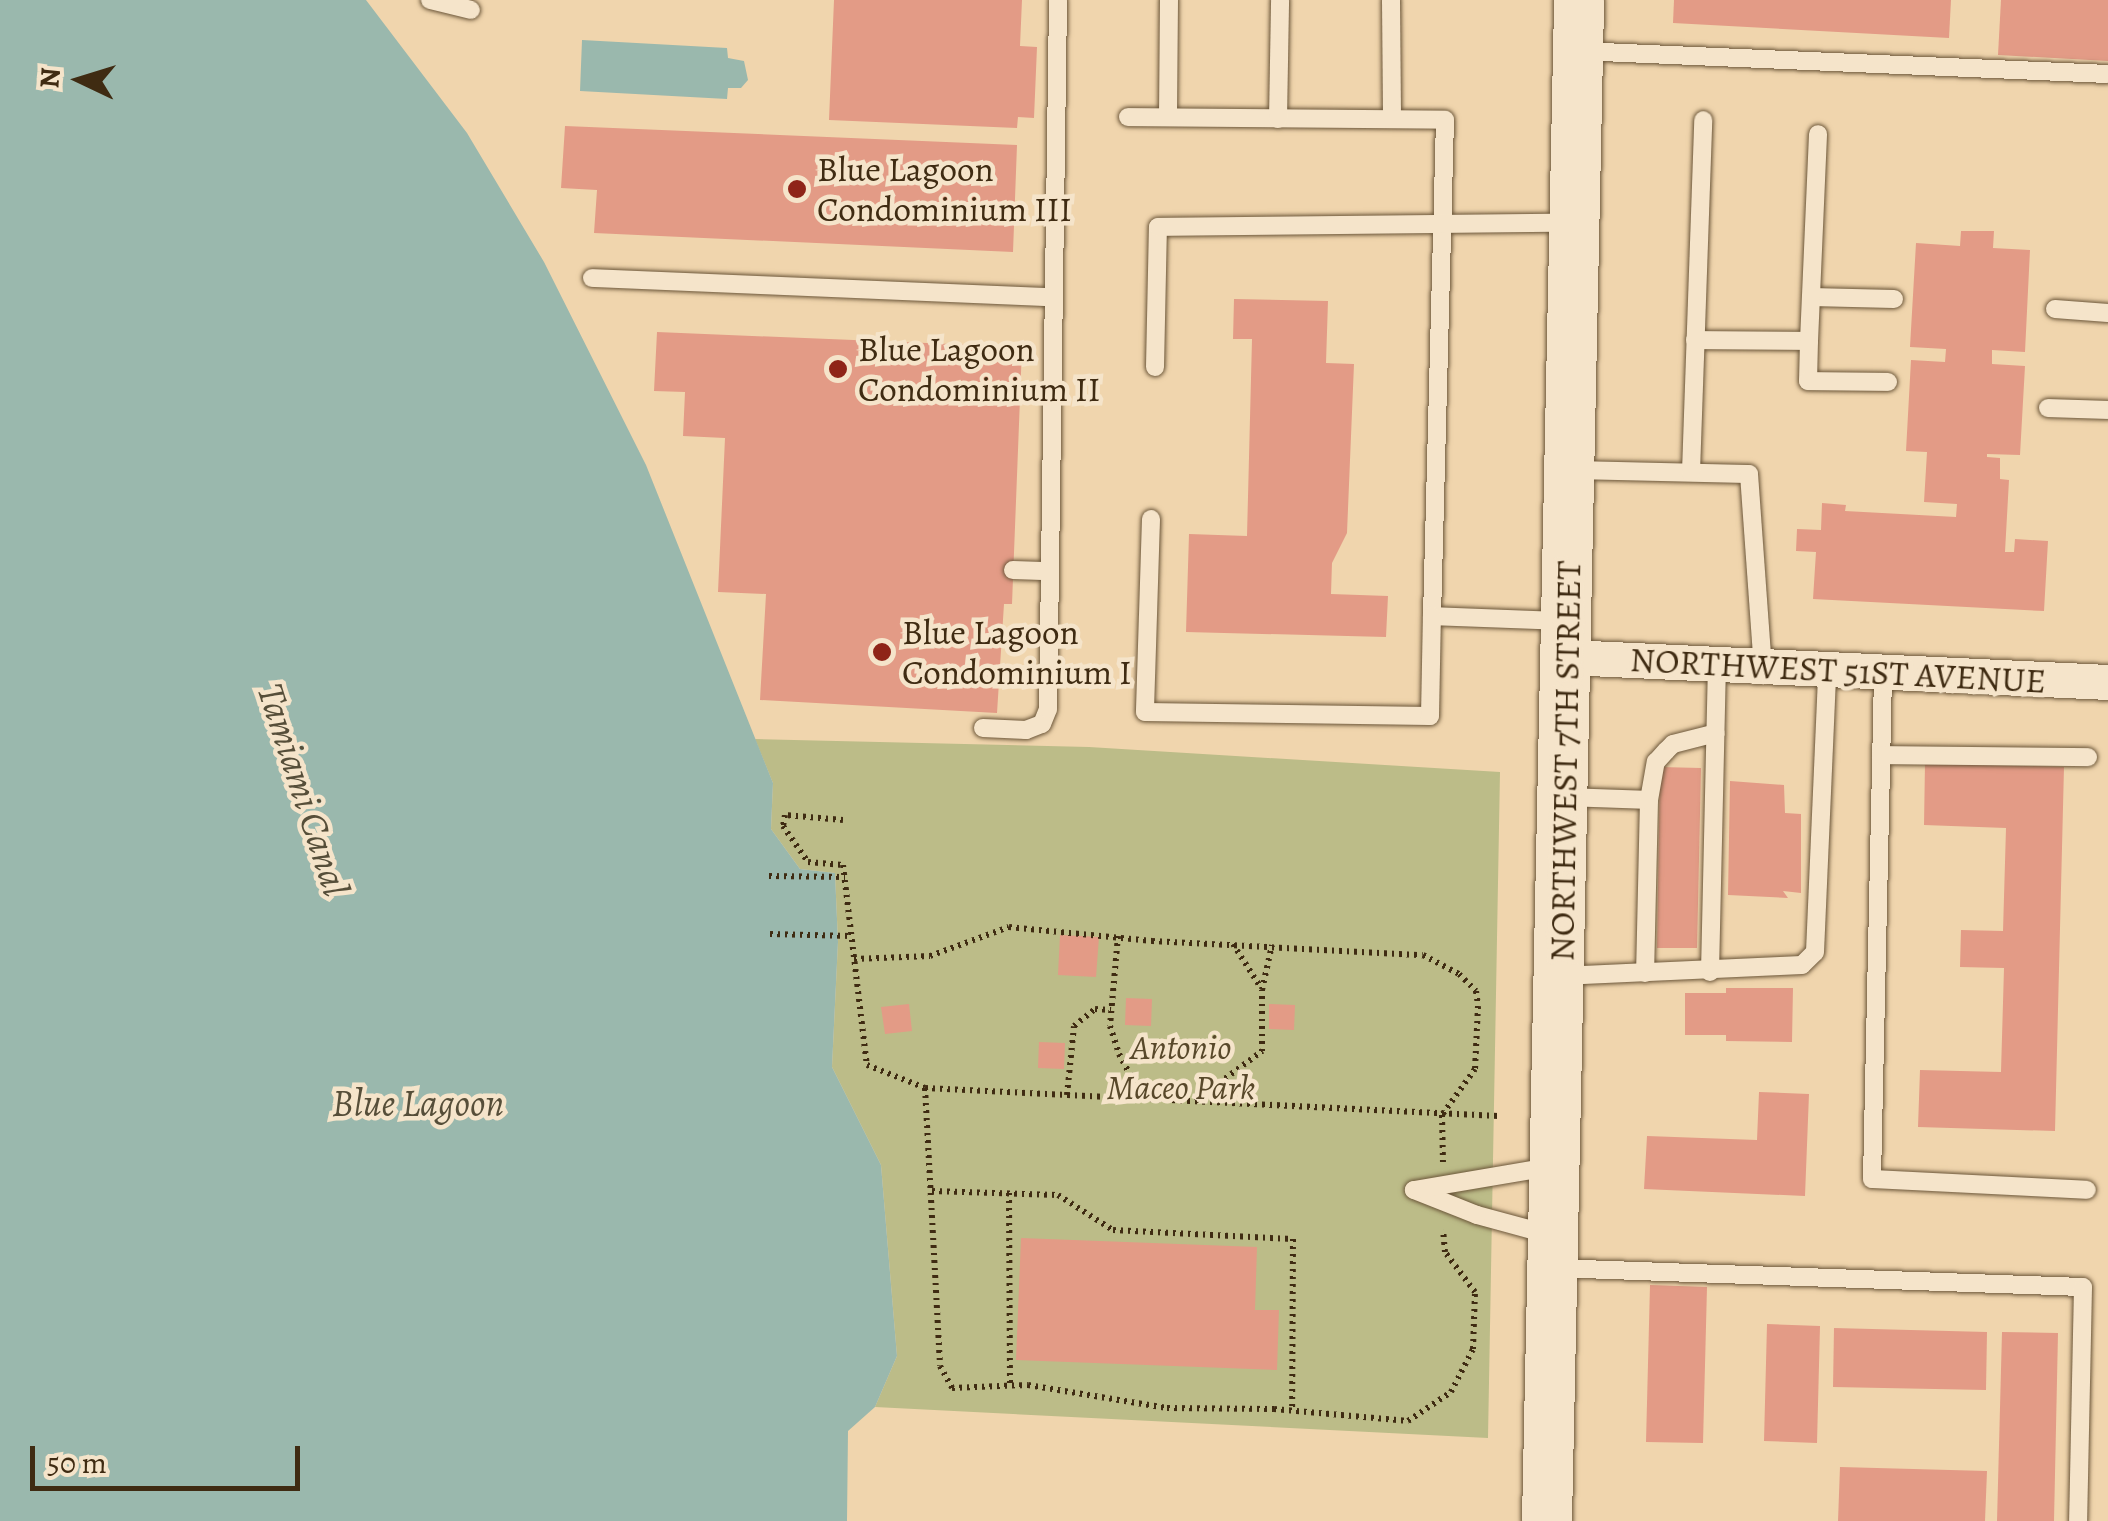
<!DOCTYPE html>
<style>
body{margin:0}
#map{position:relative;width:2108px;height:1521px;overflow:hidden;background:#f0d5ad;font-family:Alegreya,serif}
div>[style]{position:absolute}
[style*='--x']{left:calc(var(--x)*1px);top:calc(var(--y)*1px);width:calc(var(--w)*1px);rotate:calc(var(--a)*1deg)}
.green>*{inset:0;background:#bcbc88}
.water>*{inset:0;background:#9ab8ad}
.building>*{inset:0;background:#e39b86}
.path>*{height:6px;margin-top:-3px;transform-origin:0;background:repeating-linear-gradient(90deg,#3f2b12 0 2.5px,transparent 0 7.5px)}
.roads{filter:drop-shadow(0 0 2px #6b5639) drop-shadow(0 0 2px #6b5639)}
.service>*{height:18px;margin:-9px;padding:0 9px;transform-origin:9px;border-radius:9px;background:#f5e4ca}
.minor>*{height:35px;margin:-17.5px;padding:0 17.5px;transform-origin:17.5px;border-radius:17.5px;background:#f5e4ca}
.secondary>*{height:50px;margin:-25px;padding:0 25px;transform-origin:25px;border-radius:25px;background:#f5e4ca}
.dots>*{width:28px;height:28px;translate:-50% -50%;box-sizing:border-box;border:5px solid #f5e4ca;border-radius:50%}
span{translate:-50% -50%;white-space:nowrap;text-align:center;line-height:1.15;-webkit-text-stroke:9px #f5e4ca;paint-order:stroke}
.poi-label{font-size:35px;color:#3f2b12}
.left{translate:0 -50%;text-align:left}
.street-label{font-size:35px;color:#3f2b12}
.park-label{font-size:35px;color:#58482a;font-style:italic}
.water-label{font-size:38px;color:#564e39;font-style:italic}
.north{position:absolute;left:30px;top:30px;width:100px;height:100px;-webkit-text-stroke:8px #f5e4ca;paint-order:stroke;rotate:274deg;font-size:28px;font-weight:700;line-height:40px;text-align:center;color:#3f2b12}
.north::after{content:'';display:block;margin:auto;width:35px;height:45px;background:#3f2b12;clip-path:polygon(50% 0,100% 100%,50% 72%,0 100%)}
.scale{position:absolute;left:30px;top:1446px;width:270px;height:45px;box-sizing:border-box;border:5px solid #3f2b12;border-top:0;padding-left:12px;font-size:30px;line-height:35px;white-space:nowrap;color:#3f2b12;-webkit-text-stroke:8px #f5e4ca;paint-order:stroke}
</style>
<div id="map">
<div class="green">
<i style="clip-path:polygon(755px 739px,1089px 747px,1500px 772px,1488px 1438px,875px 1407px,897px 1356px,881px 1165px,832px 1067px,838px 942px,835px 873px,800px 869px,771px 829px,773px 783px)"></i>
</div>
<div class="water">
<i style="clip-path:polygon(0 0,366px 0,467px 133px,544px 262px,646px 465px,773px 783px,771px 829px,800px 869px,835px 873px,838px 942px,832px 1067px,881px 1165px,897px 1356px,875px 1407px,848px 1431px,847px 1521px,0 1521px)"></i>
<i style="clip-path:polygon(582px 40px,727px 48px,728px 58px,744px 61px,748px 80px,741px 88px,728px 88px,727px 99px,580px 91px)"></i>
</div>
<div class="building">
<i style="clip-path:polygon(834px 0,1022px 0,1020px 46px,1037px 47px,1034px 118px,1018px 117px,1017px 128px,829px 120px)"></i>
<i style="clip-path:polygon(1674px 0,1951px 0,1949px 38px,1673px 23px)"></i>
<i style="clip-path:polygon(2001px 0,2108px 0,2108px 61px,1998px 55px)"></i>
<i style="clip-path:polygon(565px 126px,1017px 145px,1013px 252px,594px 233px,597px 190px,561px 188px)"></i>
<i style="clip-path:polygon(1961px 231px,1994px 231px,1993px 248px,2030px 250px,2025px 352px,1992px 350px,1992px 364px,2025px 366px,2020px 455px,1987px 454px,1987px 457px,2000px 458px,2000px 479px,2009px 480px,2005px 552px,2014px 552px,2015px 539px,2048px 541px,2044px 611px,1813px 599px,1816px 552px,1796px 551px,1797px 529px,1821px 530px,1822px 503px,1846px 505px,1845px 511px,1956px 517px,1957px 504px,1924px 502px,1927px 452px,1906px 451px,1911px 360px,1945px 362px,1946px 349px,1910px 347px,1916px 243px,1960px 246px)"></i>
<i style="clip-path:polygon(1234px 299px,1328px 301px,1326px 363px,1354px 364px,1347px 533px,1332px 563px,1331px 594px,1388px 596px,1386px 637px,1186px 632px,1189px 534px,1247px 536px,1252px 339px,1233px 339px)"></i>
<i style="clip-path:polygon(657px 332px,1022px 347px,1012px 604px,1004px 604px,997px 713px,760px 700px,766px 594px,718px 592px,725px 438px,683px 436px,685px 392px,654px 391px)"></i>
<i style="clip-path:polygon(1925px 763px,2064px 767px,2055px 1131px,1918px 1127px,1920px 1070px,2001px 1072px,2004px 968px,1960px 967px,1961px 930px,2003px 931px,2006px 828px,1924px 825px)"></i>
<i style="clip-path:polygon(1660px 767px,1701px 768px,1697px 948px,1657px 948px)"></i>
<i style="clip-path:polygon(1730px 781px,1784px 785px,1785px 813px,1801px 814px,1801px 893px,1783px 891px,1788px 898px,1728px 895px)"></i>
<i style="clip-path:polygon(1060px 935px,1099px 937px,1096px 977px,1058px 975px)"></i>
<i style="clip-path:polygon(1726px 988px,1793px 988px,1792px 1042px,1726px 1041px,1726px 1035px,1685px 1035px,1685px 993px,1726px 993px)"></i>
<i style="clip-path:polygon(1126px 998px,1152px 999px,1151px 1026px,1125px 1025px)"></i>
<i style="clip-path:polygon(909px 1004px,912px 1031px,885px 1034px,881px 1007px)"></i>
<i style="clip-path:polygon(1269px 1004px,1295px 1005px,1294px 1030px,1269px 1029px)"></i>
<i style="clip-path:polygon(1039px 1042px,1065px 1043px,1064px 1069px,1038px 1068px)"></i>
<i style="clip-path:polygon(1759px 1092px,1809px 1094px,1805px 1196px,1644px 1189px,1647px 1136px,1757px 1140px)"></i>
<i style="clip-path:polygon(1021px 1238px,1257px 1247px,1255px 1310px,1279px 1310px,1277px 1370px,1016px 1360px)"></i>
<i style="clip-path:polygon(1650px 1285px,1707px 1287px,1703px 1443px,1646px 1442px)"></i>
<i style="clip-path:polygon(1767px 1324px,1820px 1326px,1817px 1443px,1764px 1441px)"></i>
<i style="clip-path:polygon(1834px 1328px,1987px 1332px,1986px 1390px,1833px 1387px)"></i>
<i style="clip-path:polygon(2002px 1332px,2058px 1333px,2054px 1521px,1997px 1521px)"></i>
<i style="clip-path:polygon(1840px 1467px,1987px 1471px,1985px 1521px,1838px 1521px)"></i>
</div>
<div class="path">
<i style="--x:843;--y:820;--w:58;--a:-175.1"></i>
<i style="--x:785;--y:815;--w:11;--a:100"></i>
<i style="--x:783;--y:826;--w:44;--a:55.2"></i>
<i style="--x:808;--y:862;--w:35;--a:5"></i>
<i style="--x:843;--y:865;--w:201;--a:83.2"></i>
<i style="--x:867;--y:1065;--w:62;--a:21.6"></i>
<i style="--x:925;--y:1088;--w:278;--a:86.9"></i>
<i style="--x:940;--y:1366;--w:25;--a:61"></i>
<i style="--x:952;--y:1388;--w:76;--a:-2.3"></i>
<i style="--x:1028;--y:1385;--w:141;--a:9.4"></i>
<i style="--x:1167;--y:1408;--w:107;--a:0.5"></i>
<i style="--x:1274;--y:1409;--w:135;--a:5.1"></i>
<i style="--x:1408;--y:1421;--w:52;--a:-34"></i>
<i style="--x:1451;--y:1392;--w:48;--a:-62.9"></i>
<i style="--x:1473;--y:1349;--w:57;--a:-88"></i>
<i style="--x:1475;--y:1292;--w:50;--a:-126.9"></i>
<i style="--x:1445;--y:1252;--w:22;--a:-95"></i>
<i style="--x:769;--y:876;--w:76;--a:0.8"></i>
<i style="--x:770;--y:934;--w:81;--a:1.4"></i>
<i style="--x:1118;--y:936;--w:90;--a:95.1"></i>
<i style="--x:1110;--y:1026;--w:29;--a:72"></i>
<i style="--x:1119;--y:1054;--w:51;--a:61.9"></i>
<i style="--x:1233;--y:944;--w:52;--a:57.5"></i>
<i style="--x:854;--y:959;--w:76;--a:-2.3"></i>
<i style="--x:930;--y:956;--w:84;--a:-20.2"></i>
<i style="--x:1009;--y:927;--w:144;--a:5.6"></i>
<i style="--x:1152;--y:941;--w:271;--a:3"></i>
<i style="--x:1423;--y:955;--w:41;--a:27.8"></i>
<i style="--x:1459;--y:974;--w:24;--a:45"></i>
<i style="--x:1476;--y:991;--w:15;--a:82"></i>
<i style="--x:1478;--y:1006;--w:63;--a:92.7"></i>
<i style="--x:1475;--y:1069;--w:57;--a:125.7"></i>
<i style="--x:1442;--y:1115;--w:47;--a:88.8"></i>
<i style="--x:925;--y:1088;--w:574;--a:2.8"></i>
<i style="--x:1067;--y:1095;--w:69;--a:-84.2"></i>
<i style="--x:1074;--y:1026;--w:27;--a:-39"></i>
<i style="--x:1095;--y:1009;--w:16;--a:4"></i>
<i style="--x:1195;--y:1101;--w:84;--a:-36.7"></i>
<i style="--x:1262;--y:1051;--w:61;--a:-90"></i>
<i style="--x:1262;--y:990;--w:46;--a:-77.5"></i>
<i style="--x:932;--y:1191;--w:126;--a:1.8"></i>
<i style="--x:1058;--y:1195;--w:65;--a:32.5"></i>
<i style="--x:1113;--y:1230;--w:180;--a:2.9"></i>
<i style="--x:1293;--y:1239;--w:171;--a:90.3"></i>
<i style="--x:1009;--y:1193;--w:192;--a:89.7"></i>
</div>
<div class="roads">
<div class="service">
<i style="--x:430;--y:0;--w:42;--a:13.7"></i>
<i style="--x:1391;--y:0;--w:119;--a:89.5"></i>
<i style="--x:1579;--y:51;--w:529;--a:2.49"></i>
<i style="--x:1168;--y:115;--w:115;--a:-89.5"></i>
<i style="--x:1128;--y:117;--w:317;--a:0.5"></i>
<i style="--x:1445;--y:120;--w:496;--a:91.5"></i>
<i style="--x:1432;--y:616;--w:131;--a:2.2"></i>
<i style="--x:1278;--y:119;--w:119;--a:-89"></i>
<i style="--x:592;--y:278;--w:462;--a:2.4"></i>
<i style="--x:1811;--y:297;--w:83;--a:1.4"></i>
<i style="--x:2055;--y:309;--w:53;--a:4.3"></i>
<i style="--x:1695;--y:340;--w:114;--a:0.5"></i>
<i style="--x:1809;--y:341;--w:207;--a:-87.5"></i>
<i style="--x:1809;--y:341;--w:40;--a:91.4"></i>
<i style="--x:1808;--y:381;--w:80;--a:0.7"></i>
<i style="--x:1155;--y:367;--w:140;--a:-88.8"></i>
<i style="--x:1158;--y:227;--w:411;--a:-0.6"></i>
<i style="--x:2048;--y:408;--w:60;--a:1.9"></i>
<i style="--x:1573;--y:470;--w:176;--a:1.3"></i>
<i style="--x:1749;--y:474;--w:194;--a:85.9"></i>
<i style="--x:1691;--y:472;--w:352;--a:-88"></i>
<i style="--x:1151;--y:519;--w:193;--a:91.8"></i>
<i style="--x:1145;--y:712;--w:285;--a:0.8"></i>
<i style="--x:1430;--y:716;--w:100;--a:-88.9"></i>
<i style="--x:1013;--y:570;--w:37;--a:2"></i>
<i style="--x:1883;--y:675;--w:504;--a:91.25"></i>
<i style="--x:1872;--y:1179;--w:215;--a:2.9"></i>
<i style="--x:983;--y:728;--w:43;--a:2.7"></i>
<i style="--x:1026;--y:730;--w:17;--a:-21"></i>
<i style="--x:1042;--y:724;--w:16;--a:-68"></i>
<i style="--x:1048;--y:709;--w:709;--a:-89.19"></i>
<i style="--x:1881;--y:755;--w:207;--a:0.6"></i>
<i style="--x:1567;--y:797;--w:82;--a:2.1"></i>
<i style="--x:1649;--y:800;--w:173;--a:91.3"></i>
<i style="--x:1649;--y:800;--w:39;--a:-80"></i>
<i style="--x:1656;--y:762;--w:15;--a:-48"></i>
<i style="--x:1666;--y:751;--w:10;--a:-45"></i>
<i style="--x:1673;--y:744;--w:44;--a:-14.3"></i>
<i style="--x:1710;--y:972;--w:308;--a:-88.7"></i>
<i style="--x:1561;--y:976;--w:241;--a:-2.6"></i>
<i style="--x:1802;--y:965;--w:18;--a:-45"></i>
<i style="--x:1815;--y:952;--w:280;--a:-87.5"></i>
<i style="--x:1547;--y:1234;--w:73;--a:-164.8"></i>
<i style="--x:1477;--y:1215;--w:68;--a:-158.4"></i>
<i style="--x:1414;--y:1190;--w:138;--a:-9.6"></i>
<i style="--x:1554;--y:1268;--w:529;--a:2.06"></i>
<i style="--x:2083;--y:1287;--w:234;--a:91.2"></i>
</div>
<div class="minor">
<i style="--x:1568;--y:657;--w:541;--a:2.65"></i>
</div>
<div class="secondary">
<i style="--x:1547;--y:1521;--w:1521;--a:-88.79"></i>
</div>
</div>
<div class="dots">
<i style="left:797px;top:189px;background:#8f2418"></i>
<i style="left:838px;top:369px;background:#8f2418"></i>
<i style="left:882px;top:652px;background:#8f2418"></i>
</div>
<div class="poi-label">
<span class="left" style="left:817px;top:189px">Blue Lagoon<br>Condominium III</span>
<span class="left" style="left:858px;top:369px">Blue Lagoon<br>Condominium II</span>
<span class="left" style="left:902px;top:652px">Blue Lagoon<br>Condominium I</span>
</div>
<div class="street-label">
<span style="left:1838px;top:670px;rotate:3deg">NORTHWEST 51ST AVENUE</span>
<span style="left:1565px;top:761px;rotate:-89deg">NORTHWEST 7TH STREET</span>
</div>
<div class="park-label">
<span style="left:1181px;top:1067px">Antonio<br>Maceo Park</span>
</div>
<div class="water-label">
<span style="left:303px;top:790px;rotate:72deg">Tamiami Canal</span>
<span style="left:418px;top:1104px">Blue Lagoon</span>
</div>
<div class="north">N</div>
<div class="scale">50 m</div>
</div>
